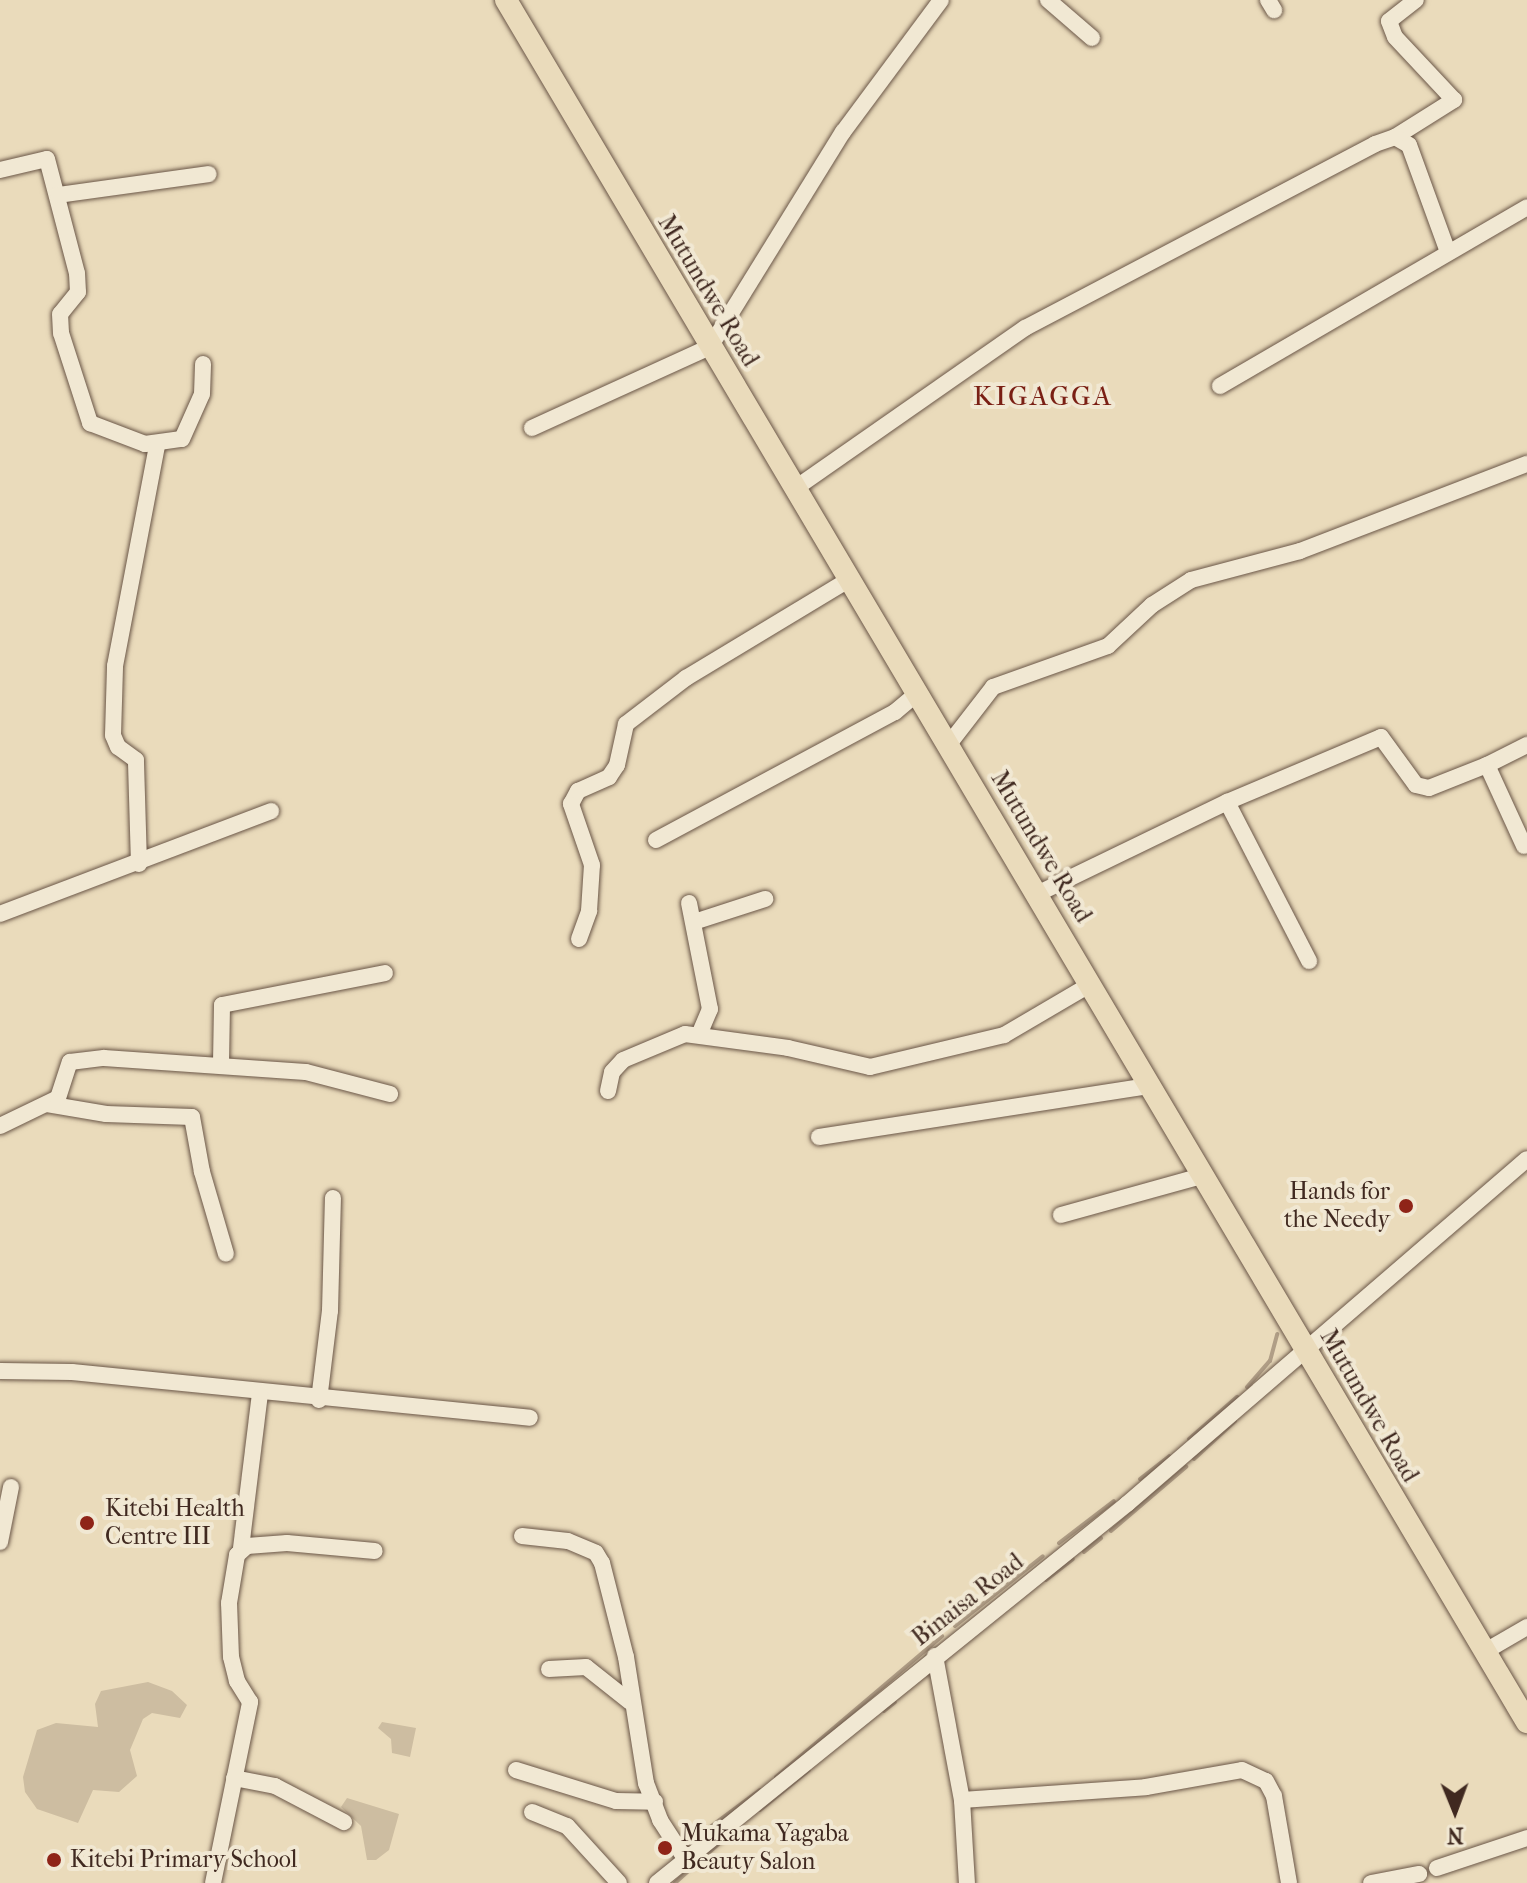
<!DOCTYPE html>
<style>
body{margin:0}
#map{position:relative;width:1527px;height:1883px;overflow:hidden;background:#eadbbb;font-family:"IM FELL French Canon",serif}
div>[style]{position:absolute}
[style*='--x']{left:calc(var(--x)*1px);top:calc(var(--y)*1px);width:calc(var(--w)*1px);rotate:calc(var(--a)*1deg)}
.green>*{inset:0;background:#cdbda1}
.stream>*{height:4px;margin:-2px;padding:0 2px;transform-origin:2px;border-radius:2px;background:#b09e86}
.roads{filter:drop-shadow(0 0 2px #6a5647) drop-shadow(0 0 2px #6a5647)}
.minor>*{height:16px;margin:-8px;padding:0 8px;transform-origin:8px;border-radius:8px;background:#f1e8d3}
.major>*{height:22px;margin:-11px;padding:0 11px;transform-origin:11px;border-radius:11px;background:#eadbbb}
.dots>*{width:22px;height:22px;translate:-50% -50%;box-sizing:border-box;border:4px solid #f1e8d3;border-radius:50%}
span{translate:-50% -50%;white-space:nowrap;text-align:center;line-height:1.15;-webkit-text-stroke:8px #f1e8d3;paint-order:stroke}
.street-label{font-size:24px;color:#402920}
.poi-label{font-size:24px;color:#402920}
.right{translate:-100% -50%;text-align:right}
.left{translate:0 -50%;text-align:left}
.quarter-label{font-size:28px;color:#7a1f14;letter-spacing:2px}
.north{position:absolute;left:1415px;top:1771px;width:80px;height:80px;-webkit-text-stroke:6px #f1e8d3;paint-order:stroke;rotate:179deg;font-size:22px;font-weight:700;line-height:32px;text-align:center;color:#402920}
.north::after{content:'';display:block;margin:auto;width:28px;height:36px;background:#402920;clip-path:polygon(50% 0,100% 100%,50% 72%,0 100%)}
</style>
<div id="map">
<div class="green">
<i style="clip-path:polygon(148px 1682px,172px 1691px,187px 1705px,180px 1718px,152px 1713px,143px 1719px,130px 1750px,137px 1776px,119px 1792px,93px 1790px,78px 1823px,37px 1809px,25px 1792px,23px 1777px,37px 1730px,56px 1723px,98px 1727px,95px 1704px,101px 1691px)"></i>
<i style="clip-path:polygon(382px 1722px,416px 1728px,410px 1757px,392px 1753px,391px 1739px,378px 1728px)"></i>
<i style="clip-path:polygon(347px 1798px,399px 1814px,389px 1850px,376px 1860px,367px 1860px,361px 1826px,341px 1807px)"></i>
</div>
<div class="stream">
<i style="--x:1247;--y:1387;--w:35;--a:-49"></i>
<i style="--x:1270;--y:1361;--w:28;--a:-75"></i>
<i style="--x:1189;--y:1439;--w:64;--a:-41.2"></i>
<i style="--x:1194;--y:1459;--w:56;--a:-42.8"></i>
<i style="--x:1140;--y:1479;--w:37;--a:-38"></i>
<i style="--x:1111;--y:1531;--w:99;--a:-40.5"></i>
<i style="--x:1059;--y:1543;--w:69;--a:-37.4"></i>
<i style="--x:1084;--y:1552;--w:22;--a:-39"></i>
<i style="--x:1046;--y:1580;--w:34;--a:-38"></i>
<i style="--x:955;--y:1626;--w:112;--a:-38.5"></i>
<i style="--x:884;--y:1711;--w:14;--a:-39"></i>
<i style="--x:776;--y:1777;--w:218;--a:-40.3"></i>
<i style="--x:760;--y:1810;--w:63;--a:-39.2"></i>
<i style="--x:710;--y:1827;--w:62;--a:-36.5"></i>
<i style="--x:675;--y:1883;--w:67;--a:-42"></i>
</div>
<div class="roads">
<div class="minor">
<i style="--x:1048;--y:0;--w:58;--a:40.8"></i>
<i style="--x:1268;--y:0;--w:12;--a:59"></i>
<i style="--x:1395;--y:137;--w:70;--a:-32.1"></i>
<i style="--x:1454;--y:100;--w:86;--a:-133.1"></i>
<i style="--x:1395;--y:37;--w:17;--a:-111"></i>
<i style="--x:1389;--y:21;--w:34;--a:-38"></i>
<i style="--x:0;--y:170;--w:48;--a:-13.2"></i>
<i style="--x:47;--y:159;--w:118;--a:75.3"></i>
<i style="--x:77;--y:273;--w:19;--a:87"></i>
<i style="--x:78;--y:292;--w:28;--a:129"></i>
<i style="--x:60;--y:314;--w:19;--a:87"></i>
<i style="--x:61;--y:333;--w:95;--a:72.1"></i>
<i style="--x:90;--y:423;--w:59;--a:20.9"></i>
<i style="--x:145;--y:444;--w:37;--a:-8"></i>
<i style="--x:182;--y:439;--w:49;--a:-66"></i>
<i style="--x:202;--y:394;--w:30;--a:-88"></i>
<i style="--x:58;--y:195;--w:152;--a:-7.9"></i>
<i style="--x:1220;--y:386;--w:355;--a:-30.2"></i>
<i style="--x:532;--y:428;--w:196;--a:-24.5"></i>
<i style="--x:710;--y:347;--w:253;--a:-58.3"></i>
<i style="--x:843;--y:132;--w:164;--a:-53.4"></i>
<i style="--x:797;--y:487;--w:278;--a:-34.9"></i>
<i style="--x:1025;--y:328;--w:395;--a:-27.7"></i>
<i style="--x:1375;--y:144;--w:21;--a:-19"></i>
<i style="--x:1395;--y:137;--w:16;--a:30"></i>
<i style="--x:1409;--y:145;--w:114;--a:70"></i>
<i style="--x:949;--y:744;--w:72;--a:-52.3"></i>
<i style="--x:993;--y:687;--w:122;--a:-19.6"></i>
<i style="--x:1108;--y:646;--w:60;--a:-43"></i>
<i style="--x:1152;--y:605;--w:46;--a:-32.7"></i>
<i style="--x:1191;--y:580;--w:113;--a:-14.9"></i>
<i style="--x:1300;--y:551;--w:243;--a:-21"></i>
<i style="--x:1487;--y:765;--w:45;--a:-26.6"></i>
<i style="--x:1227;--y:802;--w:179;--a:62.7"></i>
<i style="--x:656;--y:840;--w:271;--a:-28.2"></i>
<i style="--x:895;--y:712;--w:30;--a:-40"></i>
<i style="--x:139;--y:864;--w:104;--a:-91.7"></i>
<i style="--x:136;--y:760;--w:22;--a:-144"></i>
<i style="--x:118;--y:747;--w:13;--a:-113"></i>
<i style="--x:113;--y:735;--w:69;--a:-88.3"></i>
<i style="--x:115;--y:666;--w:224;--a:-79.2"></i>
<i style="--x:1039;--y:893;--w:209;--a:-25.8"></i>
<i style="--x:1227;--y:802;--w:167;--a:-22.9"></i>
<i style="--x:1381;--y:737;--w:59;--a:53.9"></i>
<i style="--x:1416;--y:785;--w:13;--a:13"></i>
<i style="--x:1429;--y:788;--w:62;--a:-21.6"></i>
<i style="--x:1487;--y:765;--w:89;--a:65.4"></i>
<i style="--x:689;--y:903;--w:108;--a:78.8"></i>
<i style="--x:710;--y:1009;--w:26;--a:113"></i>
<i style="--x:0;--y:914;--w:290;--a:-20.8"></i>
<i style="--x:694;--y:922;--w:75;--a:-17.9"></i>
<i style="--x:579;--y:939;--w:30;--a:-70"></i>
<i style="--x:589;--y:911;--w:46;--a:-86.3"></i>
<i style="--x:592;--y:865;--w:65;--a:-109"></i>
<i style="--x:571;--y:804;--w:15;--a:-62"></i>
<i style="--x:578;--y:791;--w:34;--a:-24"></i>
<i style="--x:609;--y:777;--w:14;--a:-56"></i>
<i style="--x:617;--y:765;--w:42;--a:-77.6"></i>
<i style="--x:626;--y:724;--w:76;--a:-37.5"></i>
<i style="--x:686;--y:678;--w:192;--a:-31.1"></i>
<i style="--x:221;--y:1063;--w:58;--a:-89"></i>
<i style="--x:222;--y:1005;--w:166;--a:-11.1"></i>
<i style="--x:608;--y:1091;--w:19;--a:-78"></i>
<i style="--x:612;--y:1072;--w:16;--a:-47"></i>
<i style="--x:623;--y:1060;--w:67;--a:-22.8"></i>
<i style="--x:685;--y:1034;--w:104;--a:7.7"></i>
<i style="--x:788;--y:1048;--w:84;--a:13"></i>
<i style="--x:870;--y:1067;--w:138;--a:-13.4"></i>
<i style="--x:1004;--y:1035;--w:101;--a:-30.4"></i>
<i style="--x:47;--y:1104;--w:60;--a:9.6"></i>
<i style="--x:106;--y:1114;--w:86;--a:2"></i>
<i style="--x:192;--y:1117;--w:56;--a:79.7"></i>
<i style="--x:202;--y:1172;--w:85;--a:73.7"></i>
<i style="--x:0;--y:1126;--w:64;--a:-25.8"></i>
<i style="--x:58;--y:1098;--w:38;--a:-72"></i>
<i style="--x:70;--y:1062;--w:34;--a:-7"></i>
<i style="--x:104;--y:1058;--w:202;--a:4"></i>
<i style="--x:306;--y:1072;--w:87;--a:14.7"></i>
<i style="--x:819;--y:1137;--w:335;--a:-8.8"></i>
<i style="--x:1061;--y:1215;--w:149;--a:-15.5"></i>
<i style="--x:0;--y:1371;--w:72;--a:0.8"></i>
<i style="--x:72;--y:1372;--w:460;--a:5.7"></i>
<i style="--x:319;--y:1400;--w:90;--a:-83"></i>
<i style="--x:330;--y:1311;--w:113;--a:-88.5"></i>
<i style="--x:522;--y:1536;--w:46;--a:6.2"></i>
<i style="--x:568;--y:1541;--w:30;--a:23"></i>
<i style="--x:596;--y:1553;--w:12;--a:59"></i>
<i style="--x:602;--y:1563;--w:97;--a:75.7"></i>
<i style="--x:626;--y:1657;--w:128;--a:81"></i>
<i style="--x:646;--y:1783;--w:40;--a:69"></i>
<i style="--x:660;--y:1820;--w:48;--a:57"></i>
<i style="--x:0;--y:1542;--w:56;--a:-78.7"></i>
<i style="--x:241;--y:1548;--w:156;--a:-83"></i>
<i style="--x:1484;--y:1652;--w:50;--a:-30.2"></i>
<i style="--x:935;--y:1656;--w:147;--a:79.4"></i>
<i style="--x:962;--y:1800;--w:184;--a:-4"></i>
<i style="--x:1146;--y:1787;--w:97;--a:-10"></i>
<i style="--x:1242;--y:1770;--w:26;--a:25"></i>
<i style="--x:1266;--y:1781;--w:17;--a:62"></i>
<i style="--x:1274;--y:1796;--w:88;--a:80.2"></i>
<i style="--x:549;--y:1669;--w:37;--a:-3"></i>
<i style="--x:586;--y:1667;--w:56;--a:38.5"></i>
<i style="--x:516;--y:1770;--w:105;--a:17.2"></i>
<i style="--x:616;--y:1801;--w:39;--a:1"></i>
<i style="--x:234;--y:1778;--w:42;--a:11"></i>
<i style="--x:275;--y:1786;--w:78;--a:27.6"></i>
<i style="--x:962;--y:1800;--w:83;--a:86.6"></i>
<i style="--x:532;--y:1812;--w:38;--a:22"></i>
<i style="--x:567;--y:1826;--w:77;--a:47.6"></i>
<i style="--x:1437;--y:1868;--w:95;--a:-18.4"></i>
<i style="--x:213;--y:1883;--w:185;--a:-78.4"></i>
<i style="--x:250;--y:1702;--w:25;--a:-122"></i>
<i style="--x:237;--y:1681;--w:25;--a:-104"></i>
<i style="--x:231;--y:1657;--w:54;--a:-92.1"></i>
<i style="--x:229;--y:1603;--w:49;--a:-80.5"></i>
<i style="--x:237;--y:1555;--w:13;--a:-42"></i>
<i style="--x:247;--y:1546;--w:40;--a:-4.3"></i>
<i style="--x:287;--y:1543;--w:88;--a:5.2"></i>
<i style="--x:657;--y:1883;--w:604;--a:-38.88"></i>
<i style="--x:1127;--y:1504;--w:528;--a:-40.78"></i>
<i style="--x:1371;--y:1883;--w:49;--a:-10.6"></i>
</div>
<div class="major">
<i style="--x:506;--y:0;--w:2002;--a:59.34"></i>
</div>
</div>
<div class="dots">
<i style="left:1406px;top:1206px;background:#8f2418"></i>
<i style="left:87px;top:1523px;background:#8f2418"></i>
<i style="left:665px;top:1848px;background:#8f2418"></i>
<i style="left:54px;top:1860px;background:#8f2418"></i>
</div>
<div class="street-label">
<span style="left:708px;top:291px;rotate:59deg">Mutundwe Road</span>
<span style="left:1041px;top:847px;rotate:59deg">Mutundwe Road</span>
<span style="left:1369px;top:1406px;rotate:60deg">Mutundwe Road</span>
<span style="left:968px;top:1600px;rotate:-38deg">Binaisa Road</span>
</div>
<div class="poi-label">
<span class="right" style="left:1390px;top:1206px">Hands for<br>the Needy</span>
<span class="left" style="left:105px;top:1523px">Kitebi Health<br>Centre III</span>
<span class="left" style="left:681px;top:1848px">Mukama Yagaba<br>Beauty Salon</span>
<span class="left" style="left:70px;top:1860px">Kitebi Primary School</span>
</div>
<div class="quarter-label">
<span style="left:1043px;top:396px">KIGAGGA</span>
</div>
<div class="north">N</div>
</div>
